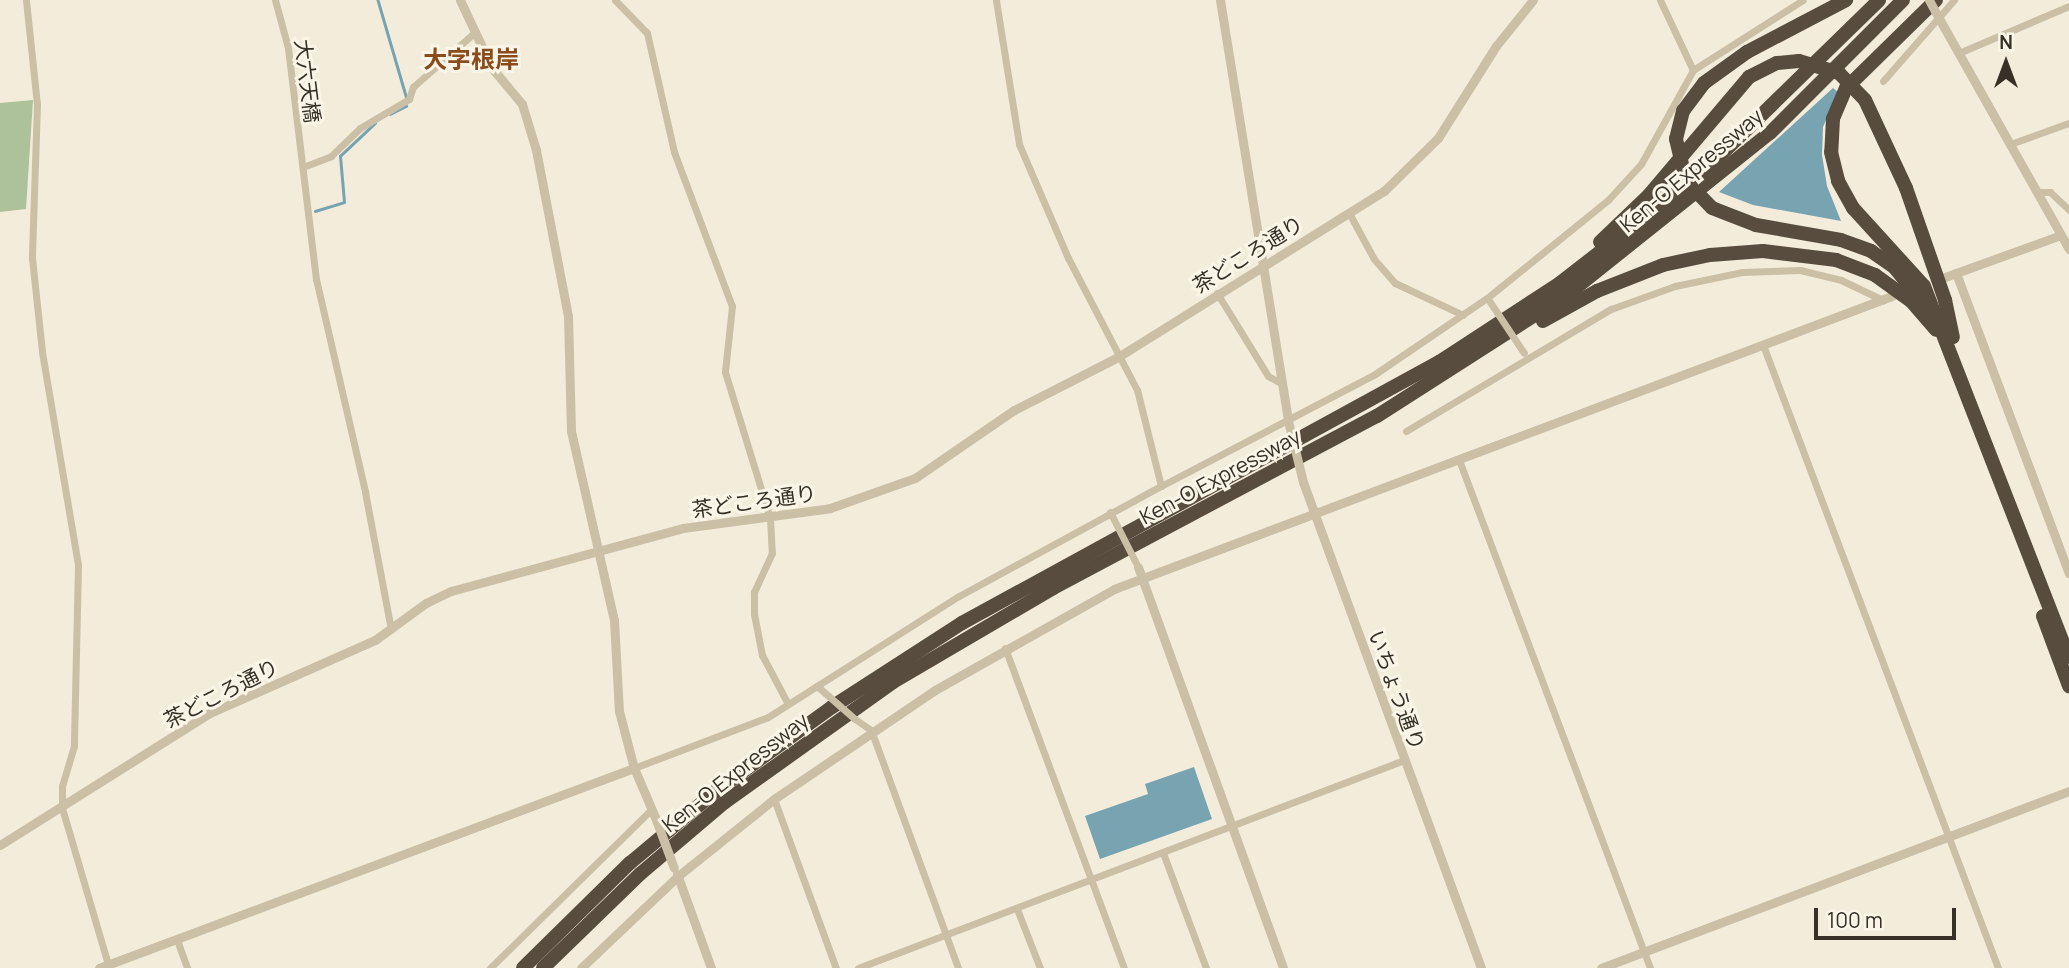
<!DOCTYPE html>
<meta charset="utf-8">
<style>
body{margin:0}
#map{position:relative;width:2069px;height:968px;overflow:hidden;background:#f3ecdb;font-family:Manrope,"Noto Sans JP",sans-serif}
div>[style]{position:absolute}
[style*='--x']{left:calc(var(--x)*1px);top:calc(var(--y)*1px);width:calc(var(--w)*1px);rotate:calc(var(--a)*1deg)}
.green>*{inset:0;background:#adc29a}
.water>*{inset:0;background:#78a3b1}
.stream>*{height:2.5px;margin:-1.25px;padding:0 1.25px;transform-origin:1.25px;border-radius:1.25px;background:#78a3b1}
.minor>*{height:7px;margin:-3.5px;padding:0 3.5px;transform-origin:3.5px;border-radius:3.5px;background:#cbbfa6}
.tertiary>*{height:9px;margin:-4.5px;padding:0 4.5px;transform-origin:4.5px;border-radius:4.5px;background:#cbbfa6}
.motorway>*{height:14px;margin:-7px;padding:0 7px;transform-origin:7px;border-radius:7px;background:#584c3e}
.minor-bridge>*{height:7px;margin:-3.5px;padding:0 3.5px;transform-origin:3.5px;border-radius:3.5px;background:#cbbfa6}
.tertiary-bridge>*{height:9px;margin:-4.5px;padding:0 4.5px;transform-origin:4.5px;border-radius:4.5px;background:#cbbfa6}
.motorway-bridge>*{height:14px;margin:-7px;padding:0 7px;transform-origin:7px;border-radius:7px;background:#584c3e}
span{translate:-50% -50%;white-space:nowrap;text-align:center;line-height:1.15;-webkit-text-stroke:6px #faf5e7;paint-order:stroke}
.street-label{font-size:21px;color:#373027}
.quarter-label{font-size:24px;color:#894d1d;font-weight:700}
.north{position:absolute;left:1971px;top:28px;width:70px;height:70px;-webkit-text-stroke:5px #faf5e7;paint-order:stroke;rotate:0deg;font-size:19px;font-weight:700;line-height:28px;text-align:center;color:#373027}
.north::after{content:'';display:block;margin:auto;width:24px;height:32px;background:#373027;clip-path:polygon(50% 0,100% 100%,50% 72%,0 100%)}
.scale{position:absolute;left:1814px;top:908px;width:142px;height:32px;box-sizing:border-box;border:4px solid #373027;border-top:0;padding-left:9px;font-size:21px;line-height:24px;white-space:nowrap;color:#373027;-webkit-text-stroke:5px #faf5e7;paint-order:stroke}
</style>
<div id="map">
<div class="green">
<i style="clip-path:polygon(33px 100px,26px 209px,0 212px,0 103px)"></i>
</div>
<div class="water">
<i style="clip-path:polygon(1833px 88px,1838px 92px,1823px 127px,1822px 155px,1827px 186px,1841px 221px,1753px 205px,1719px 192px)"></i>
<i style="clip-path:polygon(1194px 767px,1212px 819px,1100px 859px,1085px 816px,1148px 794px,1145px 784px)"></i>
</div>
<div class="stream">
<i style="--x:378;--y:0;--w:100;--a:73.7"></i>
<i style="--x:390;--y:114;--w:18;--a:-27"></i>
<i style="--x:315;--y:211;--w:30;--a:-17"></i>
<i style="--x:344;--y:202;--w:46;--a:-95"></i>
<i style="--x:340;--y:156;--w:48;--a:-43.3"></i>
</div>
<div class="minor">
<i style="--x:26;--y:0;--w:105;--a:84"></i>
<i style="--x:37;--y:104;--w:154;--a:91.9"></i>
<i style="--x:32;--y:258;--w:95;--a:83.9"></i>
<i style="--x:42;--y:352;--w:216;--a:80.4"></i>
<i style="--x:78;--y:565;--w:181;--a:91.3"></i>
<i style="--x:74;--y:746;--w:42;--a:106.7"></i>
<i style="--x:62;--y:786;--w:22;--a:90"></i>
<i style="--x:62;--y:808;--w:163;--a:73.6"></i>
<i style="--x:275;--y:0;--w:50;--a:74.8"></i>
<i style="--x:288;--y:48;--w:233;--a:83.1"></i>
<i style="--x:316;--y:279;--w:219;--a:77"></i>
<i style="--x:365;--y:492;--w:140;--a:79.3"></i>
<i style="--x:615;--y:0;--w:46;--a:45.9"></i>
<i style="--x:647;--y:33;--w:122;--a:77.2"></i>
<i style="--x:674;--y:152;--w:165;--a:69.4"></i>
<i style="--x:732;--y:306;--w:66;--a:96.1"></i>
<i style="--x:725;--y:372;--w:153;--a:72.9"></i>
<i style="--x:770;--y:518;--w:35;--a:87"></i>
<i style="--x:772;--y:553;--w:43;--a:114.8"></i>
<i style="--x:754;--y:592;--w:22;--a:90"></i>
<i style="--x:754;--y:614;--w:42;--a:79"></i>
<i style="--x:762;--y:655;--w:55;--a:62"></i>
<i style="--x:1660;--y:0;--w:77;--a:64.8"></i>
<i style="--x:1961;--y:52;--w:117;--a:-23.1"></i>
<i style="--x:1883;--y:81;--w:108;--a:-48.8"></i>
<i style="--x:2013;--y:143;--w:59;--a:-19.7"></i>
<i style="--x:303;--y:167;--w:30;--a:-21"></i>
<i style="--x:331;--y:156;--w:40;--a:-44"></i>
<i style="--x:360;--y:128;--w:57;--a:-30.6"></i>
<i style="--x:409;--y:99;--w:13;--a:-72"></i>
<i style="--x:413;--y:87;--w:80;--a:-41.5"></i>
<i style="--x:2038;--y:192;--w:12;--a:0"></i>
<i style="--x:2050;--y:192;--w:26;--a:43"></i>
<i style="--x:1349;--y:213;--w:52;--a:61.5"></i>
<i style="--x:1374;--y:259;--w:32;--a:49"></i>
<i style="--x:1395;--y:283;--w:75;--a:25.2"></i>
<i style="--x:1217;--y:293;--w:97;--a:58.4"></i>
<i style="--x:1268;--y:376;--w:13;--a:29"></i>
<i style="--x:1763;--y:345;--w:666;--a:69.33"></i>
<i style="--x:1406;--y:431;--w:239;--a:-30.8"></i>
<i style="--x:1611;--y:309;--w:68;--a:-19.8"></i>
<i style="--x:1675;--y:286;--w:68;--a:-11.8"></i>
<i style="--x:1742;--y:272;--w:58;--a:-2"></i>
<i style="--x:1800;--y:270;--w:42;--a:13.7"></i>
<i style="--x:1841;--y:280;--w:47;--a:25.5"></i>
<i style="--x:1459;--y:460;--w:543;--a:69.39"></i>
<i style="--x:1161;--y:486;--w:242;--a:-27.6"></i>
<i style="--x:1375;--y:374;--w:135;--a:-34.2"></i>
<i style="--x:1487;--y:298;--w:156;--a:-39"></i>
<i style="--x:1608;--y:200;--w:49;--a:-47.5"></i>
<i style="--x:1641;--y:164;--w:107;--a:-61"></i>
<i style="--x:1693;--y:70;--w:130;--a:-32.5"></i>
<i style="--x:1005;--y:648;--w:341;--a:69.6"></i>
<i style="--x:855;--y:719;--w:19;--a:35"></i>
<i style="--x:871;--y:730;--w:253;--a:69.9"></i>
<i style="--x:634;--y:768;--w:143;--a:-20.8"></i>
<i style="--x:768;--y:717;--w:226;--a:-32.4"></i>
<i style="--x:959;--y:596;--w:230;--a:-28.6"></i>
<i style="--x:1161;--y:486;--w:99;--a:-104"></i>
<i style="--x:1137;--y:390;--w:149;--a:-117.6"></i>
<i style="--x:1068;--y:258;--w:124;--a:-113.3"></i>
<i style="--x:1019;--y:144;--w:146;--a:-99.1"></i>
<i style="--x:774;--y:799;--w:180;--a:69.9"></i>
<i style="--x:1163;--y:853;--w:123;--a:69.5"></i>
<i style="--x:1017;--y:909;--w:63;--a:68.7"></i>
<i style="--x:177;--y:940;--w:30;--a:70"></i>
<i style="--x:490;--y:968;--w:226;--a:-44.5"></i>
<i style="--x:858;--y:968;--w:584;--a:-20.85"></i>
</div>
<div class="tertiary">
<i style="--x:460;--y:0;--w:75;--a:64.8"></i>
<i style="--x:492;--y:68;--w:47;--a:50.2"></i>
<i style="--x:522;--y:104;--w:48;--a:73.1"></i>
<i style="--x:536;--y:150;--w:169;--a:79.1"></i>
<i style="--x:568;--y:316;--w:115;--a:88.5"></i>
<i style="--x:571;--y:431;--w:194;--a:77.2"></i>
<i style="--x:614;--y:620;--w:91;--a:86.9"></i>
<i style="--x:619;--y:711;--w:59;--a:75.3"></i>
<i style="--x:634;--y:768;--w:53;--a:66.8"></i>
<i style="--x:1220;--y:0;--w:426;--a:80.8"></i>
<i style="--x:1936;--y:13;--w:271;--a:60.6"></i>
<i style="--x:1956;--y:273;--w:321;--a:69.4"></i>
<i style="--x:1945;--y:277;--w:123;--a:-19.9"></i>
<i style="--x:1303;--y:482;--w:518;--a:69.88"></i>
<i style="--x:1138;--y:567;--w:426;--a:70.1"></i>
<i style="--x:0;--y:845;--w:248;--a:-32.2"></i>
<i style="--x:210;--y:713;--w:180;--a:-23.9"></i>
<i style="--x:375;--y:640;--w:63;--a:-36"></i>
<i style="--x:426;--y:603;--w:28;--a:-26"></i>
<i style="--x:451;--y:591;--w:240;--a:-15.2"></i>
<i style="--x:683;--y:528;--w:148;--a:-7.7"></i>
<i style="--x:830;--y:508;--w:90;--a:-19.4"></i>
<i style="--x:915;--y:478;--w:120;--a:-34.5"></i>
<i style="--x:1014;--y:410;--w:117;--a:-27"></i>
<i style="--x:1118;--y:357;--w:314;--a:-32"></i>
<i style="--x:1384;--y:191;--w:76;--a:-44.5"></i>
<i style="--x:1438;--y:138;--w:109;--a:-57.8"></i>
<i style="--x:1496;--y:46;--w:59;--a:-51.2"></i>
<i style="--x:677;--y:874;--w:100;--a:70.1"></i>
<i style="--x:99;--y:968;--w:571;--a:-20.5"></i>
<i style="--x:581;--y:968;--w:134;--a:-43.5"></i>
<i style="--x:678;--y:876;--w:123;--a:-38.7"></i>
<i style="--x:774;--y:799;--w:194;--a:-34.1"></i>
<i style="--x:935;--y:690;--w:206;--a:-29.4"></i>
<i style="--x:1114;--y:589;--w:831;--a:-20.64"></i>
<i style="--x:1601;--y:968;--w:500;--a:-20.72"></i>
</div>
<div class="motorway">
<i style="--x:1936;--y:0;--w:126;--a:135.6"></i>
<i style="--x:1846;--y:88;--w:34;--a:113"></i>
<i style="--x:1833;--y:119;--w:33;--a:93"></i>
<i style="--x:1831;--y:152;--w:30;--a:76"></i>
<i style="--x:1838;--y:181;--w:31;--a:61"></i>
<i style="--x:1853;--y:208;--w:105;--a:47.7"></i>
<i style="--x:1924;--y:286;--w:398;--a:68.7"></i>
<i style="--x:1865;--y:100;--w:97;--a:65"></i>
<i style="--x:1906;--y:188;--w:119;--a:70.8"></i>
<i style="--x:1945;--y:300;--w:38;--a:78"></i>
<i style="--x:1676;--y:139;--w:29;--a:-76"></i>
<i style="--x:1683;--y:111;--w:35;--a:-53"></i>
<i style="--x:1704;--y:83;--w:53;--a:-35.8"></i>
<i style="--x:1747;--y:52;--w:112;--a:-27.7"></i>
<i style="--x:1712;--y:208;--w:47;--a:21.1"></i>
<i style="--x:1756;--y:225;--w:86;--a:10"></i>
<i style="--x:1841;--y:240;--w:32;--a:20"></i>
<i style="--x:1871;--y:251;--w:29;--a:35"></i>
<i style="--x:1895;--y:268;--w:48;--a:51"></i>
<i style="--x:1600;--y:242;--w:68;--a:-43.8"></i>
<i style="--x:1649;--y:195;--w:155;--a:-49.7"></i>
<i style="--x:1749;--y:77;--w:31;--a:-27"></i>
<i style="--x:1777;--y:63;--w:22;--a:-5"></i>
<i style="--x:1543;--y:321;--w:62;--a:-29.1"></i>
<i style="--x:1597;--y:291;--w:71;--a:-21.5"></i>
<i style="--x:1663;--y:265;--w:48;--a:-12"></i>
<i style="--x:1710;--y:255;--w:53;--a:-4.3"></i>
<i style="--x:1763;--y:251;--w:74;--a:7"></i>
<i style="--x:1836;--y:260;--w:42;--a:21"></i>
<i style="--x:1875;--y:275;--w:44;--a:35.8"></i>
<i style="--x:1911;--y:301;--w:38;--a:49"></i>
<i style="--x:2043;--y:616;--w:75;--a:69.6"></i>
<i style="--x:523;--y:968;--w:150;--a:-44.5"></i>
<i style="--x:630;--y:863;--w:112;--a:-39.9"></i>
<i style="--x:716;--y:791;--w:143;--a:-35.9"></i>
<i style="--x:832;--y:707;--w:155;--a:-32.9"></i>
<i style="--x:962;--y:623;--w:544;--a:-28.69"></i>
<i style="--x:1439;--y:362;--w:145;--a:-33.1"></i>
<i style="--x:1560;--y:283;--w:181;--a:-37.8"></i>
<i style="--x:1703;--y:172;--w:246;--a:-44.3"></i>
<i style="--x:543;--y:968;--w:135;--a:-44.1"></i>
<i style="--x:640;--y:874;--w:111;--a:-40.3"></i>
<i style="--x:725;--y:802;--w:206;--a:-35.5"></i>
<i style="--x:893;--y:682;--w:186;--a:-30.4"></i>
<i style="--x:1053;--y:588;--w:367;--a:-28"></i>
<i style="--x:1377;--y:416;--w:227;--a:-32.6"></i>
<i style="--x:1568;--y:294;--w:258;--a:-38.6"></i>
<i style="--x:1770;--y:133;--w:188;--a:-45"></i>
</div>
<div class="minor-bridge">
<i style="--x:1490;--y:302;--w:61;--a:56.3"></i>
<i style="--x:1110;--y:512;--w:62;--a:63"></i>
<i style="--x:817;--y:686;--w:50;--a:41"></i>
</div>
<div class="tertiary-bridge">
<i style="--x:1929;--y:0;--w:15;--a:62"></i>
<i style="--x:1288;--y:421;--w:63;--a:76.2"></i>
<i style="--x:655;--y:817;--w:54;--a:69.6"></i>
</div>
<div class="motorway-bridge">
<i style="--x:1799;--y:61;--w:42;--a:16.7"></i>
<i style="--x:1839;--y:73;--w:37;--a:46"></i>
<i style="--x:1676;--y:139;--w:43;--a:76.6"></i>
<i style="--x:1686;--y:181;--w:37;--a:46"></i>
</div>
<div class="street-label">
<span style="left:308px;top:81px;rotate:83deg">大六天橋</span>
<span style="left:1691px;top:170px;rotate:-40deg">Ken-O Expressway</span>
<span style="left:1248px;top:254px;rotate:-32deg">茶どころ通り</span>
<span style="left:1220px;top:476px;rotate:-28deg">Ken-O Expressway</span>
<span style="left:754px;top:501px;rotate:-8deg">茶どころ通り</span>
<span style="left:1397px;top:690px;rotate:70deg">いちょう通り</span>
<span style="left:221px;top:693px;rotate:-27deg">茶どころ通り</span>
<span style="left:735px;top:772px;rotate:-38deg">Ken-O Expressway</span>
</div>
<div class="quarter-label">
<span style="left:471px;top:59px">大字根岸</span>
</div>
<div class="north">N</div>
<div class="scale">100 m</div>
</div>
